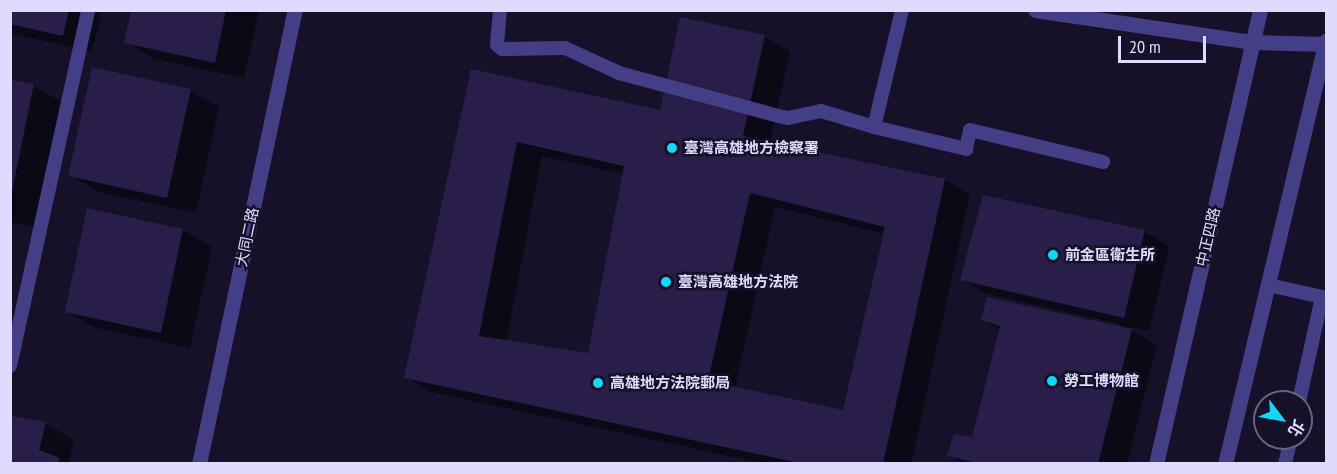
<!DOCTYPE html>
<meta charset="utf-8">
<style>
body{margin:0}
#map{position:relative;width:1337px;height:474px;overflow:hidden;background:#161129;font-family:"PT Sans Narrow","Noto Sans TC",sans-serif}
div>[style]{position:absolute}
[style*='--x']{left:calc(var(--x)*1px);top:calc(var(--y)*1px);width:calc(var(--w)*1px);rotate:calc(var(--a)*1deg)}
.shadow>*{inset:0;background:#0007}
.building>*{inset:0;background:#281e49}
.service>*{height:14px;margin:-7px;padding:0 7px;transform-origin:7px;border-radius:7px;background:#433e86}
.minor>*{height:15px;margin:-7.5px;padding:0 7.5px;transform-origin:7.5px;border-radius:7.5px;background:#433e86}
.tertiary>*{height:15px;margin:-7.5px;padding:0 7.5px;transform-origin:7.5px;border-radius:7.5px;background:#433e86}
.dots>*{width:16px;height:16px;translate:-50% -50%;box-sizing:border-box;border:3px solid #161129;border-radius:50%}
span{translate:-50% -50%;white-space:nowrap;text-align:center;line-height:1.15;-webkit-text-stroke:5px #161129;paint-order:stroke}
.poi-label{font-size:15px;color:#e0dbfe;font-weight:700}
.left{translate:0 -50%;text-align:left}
.street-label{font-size:15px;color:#e0dbfe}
.frame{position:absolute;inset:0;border:12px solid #e0dbfe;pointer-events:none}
.north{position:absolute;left:1253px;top:390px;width:60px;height:60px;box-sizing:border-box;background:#161129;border:2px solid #67627e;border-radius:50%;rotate:122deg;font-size:16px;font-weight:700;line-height:24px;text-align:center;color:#e0dbfe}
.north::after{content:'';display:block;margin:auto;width:21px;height:27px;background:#0ed9f7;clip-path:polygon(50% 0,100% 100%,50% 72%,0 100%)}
.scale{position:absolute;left:1118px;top:36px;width:88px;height:27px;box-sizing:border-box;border:3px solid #e0dbfe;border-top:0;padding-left:8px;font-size:18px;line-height:21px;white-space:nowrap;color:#e0dbfe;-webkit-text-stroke:4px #161129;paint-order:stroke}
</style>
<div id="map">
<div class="shadow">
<i style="clip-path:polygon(10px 10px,102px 10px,92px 52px,10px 33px)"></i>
<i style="clip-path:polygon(133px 10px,259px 10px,244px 78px,155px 59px,126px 42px)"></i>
<i style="clip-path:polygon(evenodd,764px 37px,790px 51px,770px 143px,945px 180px,970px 195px,911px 464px,766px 464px,431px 392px,405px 377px,472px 71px,661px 112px,764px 37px,542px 156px,624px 174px,589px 355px,506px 342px,542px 156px,764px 37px,775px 207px,885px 234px,844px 411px,735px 388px,775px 207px)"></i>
<i style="clip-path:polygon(10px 81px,33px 86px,62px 102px,36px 227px,10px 222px)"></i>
<i style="clip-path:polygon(190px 91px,219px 107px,196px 213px,99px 192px,70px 175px)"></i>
<i style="clip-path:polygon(984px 197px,1145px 232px,1170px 246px,1149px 331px,1125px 326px,1157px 345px,1127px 464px,964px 464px,949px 455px,973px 439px,1001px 330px,983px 320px,1120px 327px,1120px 324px,987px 294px,961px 279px)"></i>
<i style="clip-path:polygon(88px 210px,183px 230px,212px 247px,190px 348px,96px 328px,67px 312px)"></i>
<i style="clip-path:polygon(45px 423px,74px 440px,68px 464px,10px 464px)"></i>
</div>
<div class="building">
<i style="clip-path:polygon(10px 10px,69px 10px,63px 36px,10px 24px)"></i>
<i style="clip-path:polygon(131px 10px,226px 10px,215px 63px,124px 43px)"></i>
<i style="clip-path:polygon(evenodd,680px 17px,765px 35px,743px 136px,945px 179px,883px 464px,804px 464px,404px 378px,471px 69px,660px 110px,680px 17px,517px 142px,624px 166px,588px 353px,479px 336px,517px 142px,680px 17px,750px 193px,885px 227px,843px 410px,708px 381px,750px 193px)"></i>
<i style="clip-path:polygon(92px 67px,191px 89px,167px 198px,68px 176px)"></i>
<i style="clip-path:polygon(10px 80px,34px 84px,12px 191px,10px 191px)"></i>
<i style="clip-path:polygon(983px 195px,1145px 230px,1124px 318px,960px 280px)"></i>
<i style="clip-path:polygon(87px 208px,183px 229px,161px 333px,65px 312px)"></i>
<i style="clip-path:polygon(987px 297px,1132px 329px,1098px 464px,983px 464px,947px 456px,954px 434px,972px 437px,1000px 326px,981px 320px)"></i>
<i style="clip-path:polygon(10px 416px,46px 422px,39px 450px,60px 458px,58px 464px,10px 464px)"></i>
</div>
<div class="service">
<i style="--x:500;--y:10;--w:35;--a:95"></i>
<i style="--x:497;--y:45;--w:6;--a:39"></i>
<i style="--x:502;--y:49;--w:63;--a:-0.9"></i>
<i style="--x:565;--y:48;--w:60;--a:24.8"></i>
<i style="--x:619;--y:73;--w:165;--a:15.1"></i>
<i style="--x:778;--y:116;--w:10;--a:11"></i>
<i style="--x:788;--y:118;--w:34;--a:-12"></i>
<i style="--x:821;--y:111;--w:55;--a:16.8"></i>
<i style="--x:874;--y:127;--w:120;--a:-76.5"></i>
<i style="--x:874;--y:127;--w:95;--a:13.4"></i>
<i style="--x:966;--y:149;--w:19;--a:-78"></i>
<i style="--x:970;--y:130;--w:137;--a:13.5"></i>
<i style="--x:1268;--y:285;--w:55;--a:12.5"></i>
<i style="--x:1322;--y:297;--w:107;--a:102.4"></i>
<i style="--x:10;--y:366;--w:364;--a:-77.6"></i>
<i style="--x:1285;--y:464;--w:27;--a:-77"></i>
</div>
<div class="minor">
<i style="--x:1035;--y:10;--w:220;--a:8.4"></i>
<i style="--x:1253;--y:42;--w:73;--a:1.6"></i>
<i style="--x:199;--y:464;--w:464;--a:-78.1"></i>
</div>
<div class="tertiary">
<i style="--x:1156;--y:464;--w:466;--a:-77.1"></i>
<i style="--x:1225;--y:464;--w:435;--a:-76.6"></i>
</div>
<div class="dots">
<i style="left:672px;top:148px;background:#0ed9f7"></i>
<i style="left:1053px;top:255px;background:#0ed9f7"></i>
<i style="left:666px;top:282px;background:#0ed9f7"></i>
<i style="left:1052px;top:381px;background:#0ed9f7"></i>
<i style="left:598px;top:383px;background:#0ed9f7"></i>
</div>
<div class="poi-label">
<span class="left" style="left:684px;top:148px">臺灣高雄地方檢察署</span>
<span class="left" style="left:1065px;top:255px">前金區衛生所</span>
<span class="left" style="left:678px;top:282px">臺灣高雄地方法院</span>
<span class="left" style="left:1064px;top:381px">勞工博物館</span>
<span class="left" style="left:610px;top:383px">高雄地方法院郵局</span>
</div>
<div class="street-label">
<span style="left:247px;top:237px;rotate:-78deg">大同二路</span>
<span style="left:1208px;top:237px;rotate:-77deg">中正四路</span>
</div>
<div class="frame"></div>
<div class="north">北</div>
<div class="scale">20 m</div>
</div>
